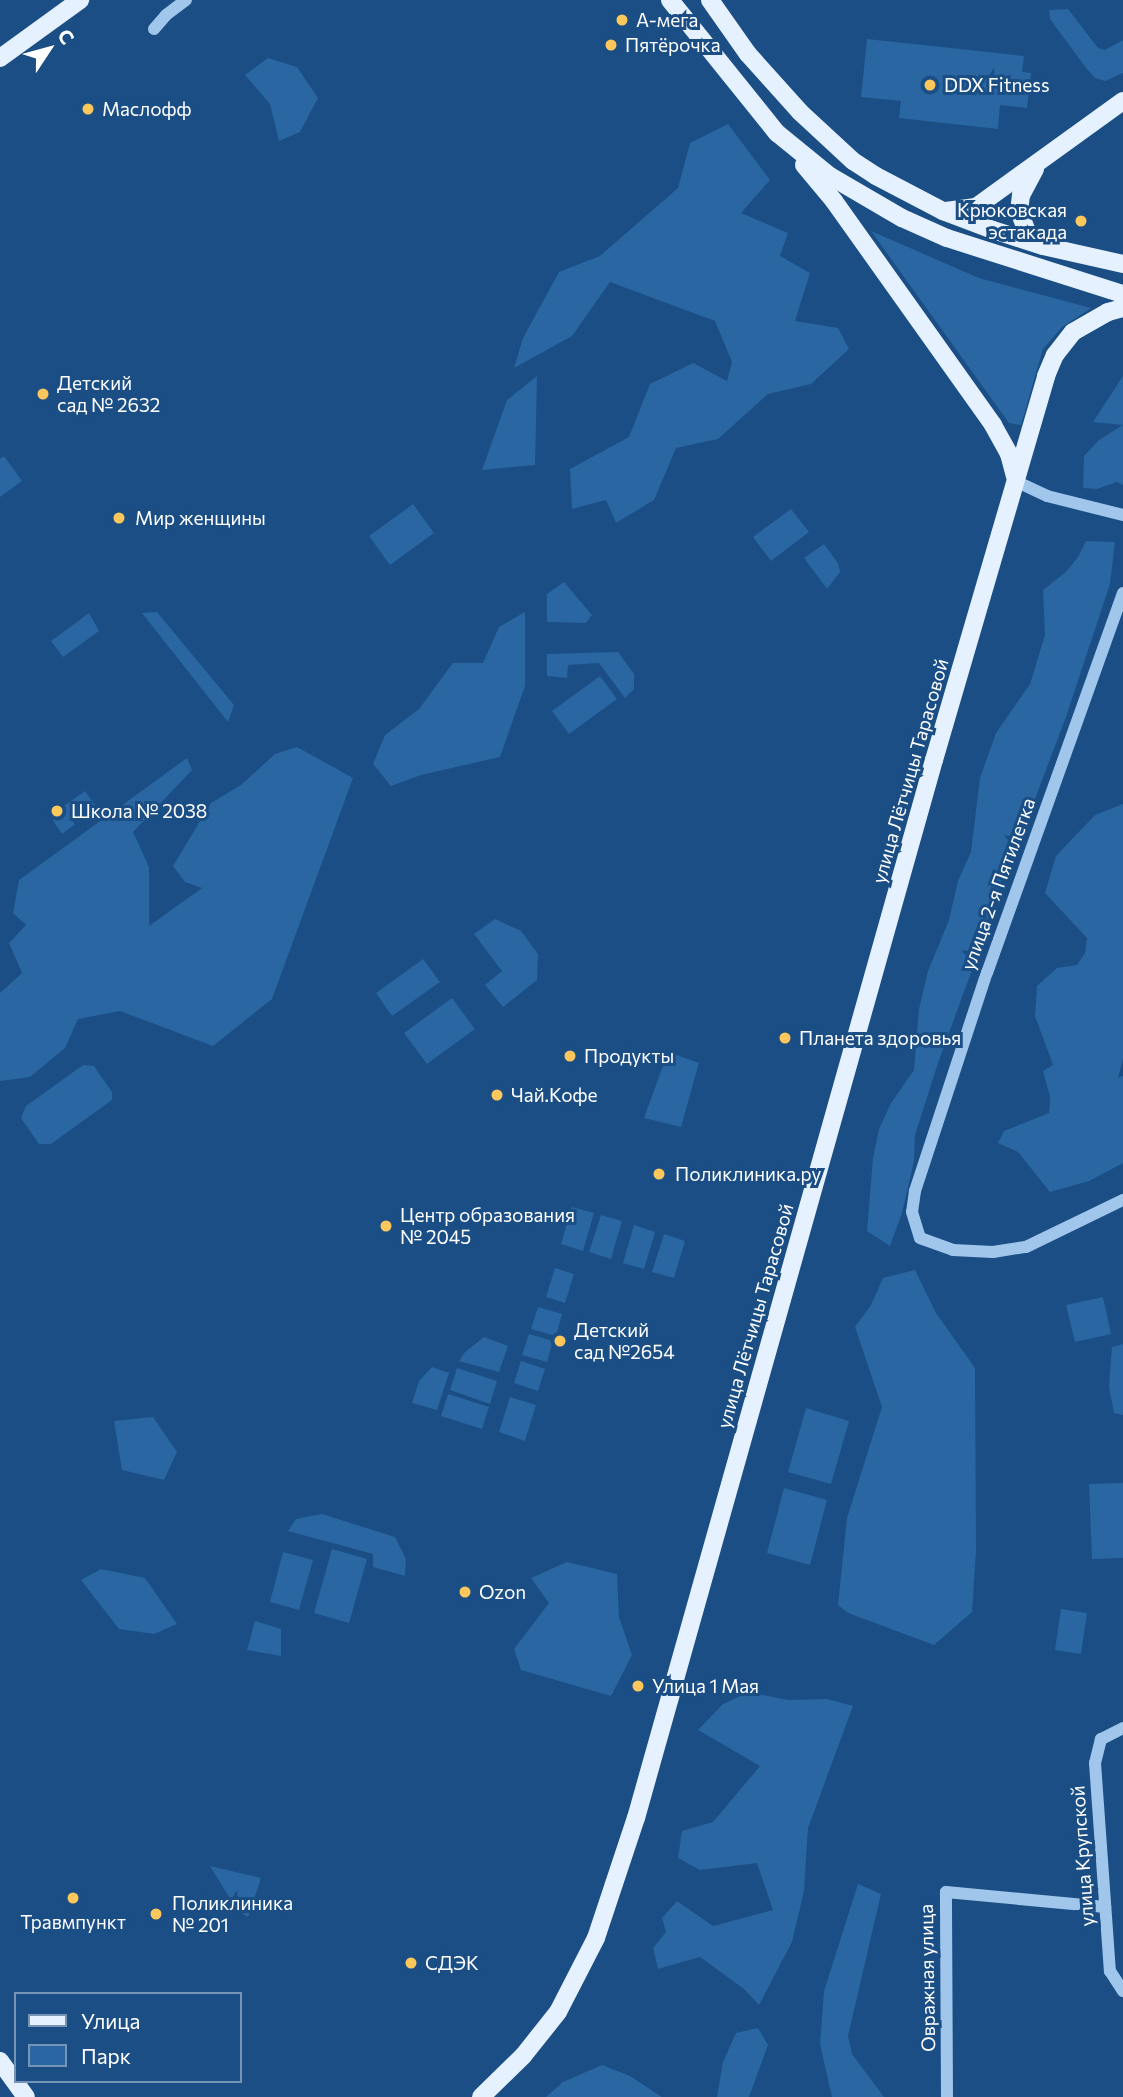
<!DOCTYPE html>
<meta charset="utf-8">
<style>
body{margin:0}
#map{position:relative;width:1123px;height:2097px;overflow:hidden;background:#1a4e85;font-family:Commissioner,sans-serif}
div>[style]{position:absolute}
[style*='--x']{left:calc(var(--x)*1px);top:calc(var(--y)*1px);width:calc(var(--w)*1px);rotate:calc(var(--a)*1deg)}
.green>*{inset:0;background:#2a66a2}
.minor>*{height:12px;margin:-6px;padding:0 6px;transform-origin:6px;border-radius:6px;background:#a0c6ec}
.major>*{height:18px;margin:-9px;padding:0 9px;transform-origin:9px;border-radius:9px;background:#e5f1ff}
.dots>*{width:19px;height:19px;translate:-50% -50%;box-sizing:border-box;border:4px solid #1a4e85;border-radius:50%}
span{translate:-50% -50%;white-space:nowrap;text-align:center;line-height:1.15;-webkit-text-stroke:6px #1a4e85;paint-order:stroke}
.poi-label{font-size:19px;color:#fff}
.left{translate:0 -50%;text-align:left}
.right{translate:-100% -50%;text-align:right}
.street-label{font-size:19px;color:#fff}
.legend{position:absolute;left:14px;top:1992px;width:228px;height:91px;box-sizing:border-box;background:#1a4e85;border:2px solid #7695b6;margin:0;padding:9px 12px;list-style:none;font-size:21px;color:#fff}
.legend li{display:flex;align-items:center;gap:14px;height:35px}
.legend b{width:35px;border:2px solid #7695b6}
.north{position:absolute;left:14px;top:14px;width:70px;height:70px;-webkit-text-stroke:5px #1a4e85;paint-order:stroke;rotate:54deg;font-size:19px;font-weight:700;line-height:28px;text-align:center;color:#fff}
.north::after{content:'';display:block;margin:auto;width:24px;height:32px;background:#fff;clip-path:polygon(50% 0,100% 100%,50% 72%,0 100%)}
</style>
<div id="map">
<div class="green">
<i style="clip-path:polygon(1068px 9px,1098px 48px,1105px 50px,1123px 40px,1123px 73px,1105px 81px,1095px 78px,1086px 68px,1050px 19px,1049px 10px)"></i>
<i style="clip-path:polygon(867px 39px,1024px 56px,1022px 72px,1031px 73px,1027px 108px,1000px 105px,998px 129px,899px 118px,901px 101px,861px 97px)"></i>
<i style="clip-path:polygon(268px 58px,297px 67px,318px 98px,300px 132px,279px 141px,270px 104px,245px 75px)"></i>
<i style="clip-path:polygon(728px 124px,770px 180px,741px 213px,788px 233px,780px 256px,810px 273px,795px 321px,838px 328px,849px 349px,811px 384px,768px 394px,718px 439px,676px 448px,654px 500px,616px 523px,606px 500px,572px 509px,570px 469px,629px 437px,650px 384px,693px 363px,727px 381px,732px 362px,715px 321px,610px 282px,572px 336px,514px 368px,523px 338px,559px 272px,600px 256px,678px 188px,690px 143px)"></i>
<i style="clip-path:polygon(871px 231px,979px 278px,1091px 308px,1062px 327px,1043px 349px,1021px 425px,1009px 423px)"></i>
<i style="clip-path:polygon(537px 376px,535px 465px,482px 470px,507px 400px)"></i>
<i style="clip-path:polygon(1123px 376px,1123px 485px,1117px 482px,1097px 489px,1083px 488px,1084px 456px,1099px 440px,1123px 425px,1093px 422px)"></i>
<i style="clip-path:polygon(4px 456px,22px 481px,0 497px,0 459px)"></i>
<i style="clip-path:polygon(413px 504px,434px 533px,390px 565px,369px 536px)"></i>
<i style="clip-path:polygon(791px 509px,809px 532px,771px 561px,753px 537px)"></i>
<i style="clip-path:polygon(1086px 541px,1115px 542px,1110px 584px,1066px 717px,1033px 804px,1018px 828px,980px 948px,938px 1063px,915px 1135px,914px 1161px,902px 1213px,890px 1246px,867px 1231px,873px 1158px,879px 1129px,891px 1103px,914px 1070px,919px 1009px,928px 971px,949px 920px,958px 881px,971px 852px,980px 778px,996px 733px,1030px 684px,1045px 635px,1043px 590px,1066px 572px,1078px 557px)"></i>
<i style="clip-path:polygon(824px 544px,838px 563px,840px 572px,827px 589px,804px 558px)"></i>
<i style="clip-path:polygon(564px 582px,592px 615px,586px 623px,547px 622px,547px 594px)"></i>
<i style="clip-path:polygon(157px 612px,234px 705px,228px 722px,142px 613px)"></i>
<i style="clip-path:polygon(525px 612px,525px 686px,500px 757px,421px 775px,391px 786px,373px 764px,385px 735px,419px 709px,453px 663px,483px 663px,499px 627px)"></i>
<i style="clip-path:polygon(89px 613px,99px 631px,63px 657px,51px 641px)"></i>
<i style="clip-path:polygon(618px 652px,634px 674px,634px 689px,625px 698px,599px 663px,568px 665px,567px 678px,547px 676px,547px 654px)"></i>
<i style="clip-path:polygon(600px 676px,617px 699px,569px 734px,552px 711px)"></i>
<i style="clip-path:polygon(297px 747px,353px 778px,272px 999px,213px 1046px,120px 1011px,78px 1019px,65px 1048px,30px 1077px,0 1081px,0 993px,22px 973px,9px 943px,26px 925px,13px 913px,19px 880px,187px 758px,192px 770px,133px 832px,149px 867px,149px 926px,202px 888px,185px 882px,173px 866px,211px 803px,241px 785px,275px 754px)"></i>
<i style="clip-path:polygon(85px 791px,97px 808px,62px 834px,50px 816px)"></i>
<i style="clip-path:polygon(1123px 804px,1123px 1059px,1118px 1078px,1123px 1076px,1123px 1163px,1089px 1181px,1050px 1192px,1018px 1152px,998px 1143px,1004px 1131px,1049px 1113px,1050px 1097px,1043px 1071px,1053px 1065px,1035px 1016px,1037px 986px,1057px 968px,1077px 965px,1085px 953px,1087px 938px,1045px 893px,1056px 856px,1095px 815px)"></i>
<i style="clip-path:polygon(495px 919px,521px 931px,538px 954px,537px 980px,503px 1007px,485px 985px,502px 971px,474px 934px)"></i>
<i style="clip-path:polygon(423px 959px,440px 982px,392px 1016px,376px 993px)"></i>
<i style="clip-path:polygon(452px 998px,475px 1029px,427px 1064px,404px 1033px)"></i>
<i style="clip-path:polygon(668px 1052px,699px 1063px,681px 1127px,644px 1118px)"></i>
<i style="clip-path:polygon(83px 1065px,94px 1066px,112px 1092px,112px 1100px,51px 1144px,39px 1144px,21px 1118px,26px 1106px)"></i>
<i style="clip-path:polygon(572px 1207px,594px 1213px,583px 1251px,561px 1244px)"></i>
<i style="clip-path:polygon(601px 1215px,622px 1221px,611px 1259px,589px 1252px)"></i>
<i style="clip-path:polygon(634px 1225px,655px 1232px,644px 1269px,623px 1263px)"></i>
<i style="clip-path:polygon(664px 1234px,685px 1241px,674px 1278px,652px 1272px)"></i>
<i style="clip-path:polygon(555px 1268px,574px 1274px,565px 1303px,546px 1297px)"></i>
<i style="clip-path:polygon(915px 1270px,936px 1313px,975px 1368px,976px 1551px,972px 1612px,934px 1645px,848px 1613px,838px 1605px,847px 1518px,882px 1407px,855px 1327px,871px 1305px,883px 1278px)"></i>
<i style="clip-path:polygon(1103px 1297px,1111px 1334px,1075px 1342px,1066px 1305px)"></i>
<i style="clip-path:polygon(538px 1307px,562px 1314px,556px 1336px,531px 1329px)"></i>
<i style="clip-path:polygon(529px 1334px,553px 1341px,547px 1362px,522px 1355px)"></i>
<i style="clip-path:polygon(484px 1337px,508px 1346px,499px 1372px,459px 1361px,465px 1352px)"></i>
<i style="clip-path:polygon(1123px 1344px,1123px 1415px,1114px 1413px,1109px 1387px,1112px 1347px)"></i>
<i style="clip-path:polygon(521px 1361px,545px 1369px,538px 1391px,514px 1383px)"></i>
<i style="clip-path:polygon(432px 1367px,449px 1373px,437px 1410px,412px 1403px,419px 1381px)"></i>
<i style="clip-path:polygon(457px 1368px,497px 1381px,490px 1404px,450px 1390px)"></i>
<i style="clip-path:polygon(448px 1394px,489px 1407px,482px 1429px,441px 1416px)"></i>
<i style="clip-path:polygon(510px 1397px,536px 1405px,525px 1441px,499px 1432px)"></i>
<i style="clip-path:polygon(806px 1408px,849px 1421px,831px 1484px,788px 1472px)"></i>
<i style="clip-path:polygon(153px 1417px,177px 1452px,164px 1480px,122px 1470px,114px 1421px)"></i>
<i style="clip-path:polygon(1123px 1483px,1123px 1558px,1092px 1559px,1089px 1484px)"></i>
<i style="clip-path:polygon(784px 1488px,827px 1500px,810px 1565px,767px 1553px)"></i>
<i style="clip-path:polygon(322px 1514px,395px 1537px,406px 1559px,405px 1576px,373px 1567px,373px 1554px,288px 1531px,296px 1519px)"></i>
<i style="clip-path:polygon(332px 1549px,367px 1559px,349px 1623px,314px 1613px)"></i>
<i style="clip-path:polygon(283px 1552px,313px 1560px,299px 1610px,270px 1602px)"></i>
<i style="clip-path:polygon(567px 1562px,617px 1574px,619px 1617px,632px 1655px,611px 1696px,521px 1670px,514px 1649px,549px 1603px,531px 1578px)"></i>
<i style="clip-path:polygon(101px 1569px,145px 1578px,177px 1624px,154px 1634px,119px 1629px,81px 1580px)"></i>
<i style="clip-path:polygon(1061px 1609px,1087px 1613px,1081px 1654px,1055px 1650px)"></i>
<i style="clip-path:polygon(255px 1621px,281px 1629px,281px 1656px,247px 1650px)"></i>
<i style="clip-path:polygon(749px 1692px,788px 1700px,827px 1699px,853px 1706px,808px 1828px,804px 1891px,792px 1942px,759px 2005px,744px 1989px,700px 1957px,658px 1969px,653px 1948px,666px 1932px,662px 1918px,677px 1901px,713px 1926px,773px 1910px,757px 1863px,700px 1870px,678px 1858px,682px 1831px,713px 1822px,760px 1766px,698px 1730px,723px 1704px)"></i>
<i style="clip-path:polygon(210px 1866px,261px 1878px,248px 1917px,237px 1910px)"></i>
<i style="clip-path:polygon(858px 1884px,881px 1894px,848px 2036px,852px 2054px,884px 2097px,832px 2097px,820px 2044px,824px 1991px)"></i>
<i style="clip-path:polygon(758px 2028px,768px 2045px,749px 2097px,717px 2097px,723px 2062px,736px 2033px)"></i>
<i style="clip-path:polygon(602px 2065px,630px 2076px,662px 2097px,546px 2097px,563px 2082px)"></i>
</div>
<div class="minor">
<i style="--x:154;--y:29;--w:18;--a:-49"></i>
<i style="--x:166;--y:15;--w:25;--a:-37"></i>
<i style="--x:1015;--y:481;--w:35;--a:25"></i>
<i style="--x:1047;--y:496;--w:78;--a:14"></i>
<i style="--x:1123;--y:593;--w:403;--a:109.7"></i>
<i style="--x:987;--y:972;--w:231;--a:108.2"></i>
<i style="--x:915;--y:1191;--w:21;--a:98"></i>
<i style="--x:912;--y:1212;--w:27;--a:73"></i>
<i style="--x:920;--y:1238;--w:35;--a:20"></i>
<i style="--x:953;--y:1250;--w:40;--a:2.9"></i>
<i style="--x:993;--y:1252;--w:33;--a:-9"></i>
<i style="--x:1026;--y:1247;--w:108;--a:-25.9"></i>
<i style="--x:1123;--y:1728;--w:25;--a:153"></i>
<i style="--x:1101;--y:1739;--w:25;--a:104"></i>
<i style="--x:1095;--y:1763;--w:209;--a:85.9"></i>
<i style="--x:1110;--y:1971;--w:24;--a:57"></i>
<i style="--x:947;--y:2097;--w:205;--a:-90.3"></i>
<i style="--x:946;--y:1892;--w:160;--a:5.4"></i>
</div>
<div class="major">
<i style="--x:670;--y:0;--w:171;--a:51.2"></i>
<i style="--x:777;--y:133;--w:68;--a:39.1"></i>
<i style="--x:830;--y:176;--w:83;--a:30.3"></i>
<i style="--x:902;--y:218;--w:49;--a:24"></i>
<i style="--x:947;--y:238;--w:185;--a:17.7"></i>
<i style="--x:710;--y:0;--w:66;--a:54.9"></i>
<i style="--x:748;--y:54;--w:78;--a:48.1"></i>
<i style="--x:800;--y:112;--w:72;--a:42.8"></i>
<i style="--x:853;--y:161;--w:27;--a:33"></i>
<i style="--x:876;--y:176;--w:76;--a:27.6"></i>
<i style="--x:943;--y:211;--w:53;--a:20.8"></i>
<i style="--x:993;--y:230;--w:52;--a:17.7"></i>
<i style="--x:1043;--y:246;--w:82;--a:12.7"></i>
<i style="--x:0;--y:58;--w:99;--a:-35.9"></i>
<i style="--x:804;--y:165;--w:47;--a:50.2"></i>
<i style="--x:834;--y:201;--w:275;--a:54.6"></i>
<i style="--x:993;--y:425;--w:33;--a:61"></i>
<i style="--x:1009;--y:454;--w:23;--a:75"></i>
<i style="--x:1035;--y:169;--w:30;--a:118"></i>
<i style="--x:1021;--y:195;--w:16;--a:97"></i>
<i style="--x:1019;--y:211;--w:25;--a:69"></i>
<i style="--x:1028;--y:234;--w:13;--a:39"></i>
<i style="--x:946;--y:211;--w:30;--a:-8"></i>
<i style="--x:976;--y:207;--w:181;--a:-35.8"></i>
<i style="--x:0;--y:2061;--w:44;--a:54.2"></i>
<i style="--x:481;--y:2097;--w:59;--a:-44.3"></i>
<i style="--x:523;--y:2056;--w:56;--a:-51.5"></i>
<i style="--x:558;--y:2012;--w:83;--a:-62.8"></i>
<i style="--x:596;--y:1938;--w:126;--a:-71.6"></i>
<i style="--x:636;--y:1818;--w:1099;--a:-74.27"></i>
<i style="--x:934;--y:760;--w:400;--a:-73.7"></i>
<i style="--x:1046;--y:376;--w:23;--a:-67"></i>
<i style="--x:1055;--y:355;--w:29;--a:-52"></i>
<i style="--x:1073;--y:332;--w:40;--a:-29.7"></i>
<i style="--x:1108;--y:312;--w:16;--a:-15"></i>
</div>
<div class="dots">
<i style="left:622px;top:20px;background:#fec75c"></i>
<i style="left:611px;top:45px;background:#fec75c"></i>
<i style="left:930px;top:85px;background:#fec75c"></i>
<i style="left:88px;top:109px;background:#fec75c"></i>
<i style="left:1081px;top:221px;background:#fec75c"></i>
<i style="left:43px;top:394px;background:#fec75c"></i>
<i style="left:119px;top:518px;background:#fec75c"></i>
<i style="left:57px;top:811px;background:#fec75c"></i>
<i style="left:785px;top:1038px;background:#fec75c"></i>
<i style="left:570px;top:1056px;background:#fec75c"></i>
<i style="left:497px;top:1095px;background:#fec75c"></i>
<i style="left:659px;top:1174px;background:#fec75c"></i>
<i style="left:386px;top:1226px;background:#fec75c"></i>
<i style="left:560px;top:1341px;background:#fec75c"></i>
<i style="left:465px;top:1592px;background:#fec75c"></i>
<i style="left:638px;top:1686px;background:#fec75c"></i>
<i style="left:73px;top:1898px;background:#fec75c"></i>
<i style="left:156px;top:1914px;background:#fec75c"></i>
<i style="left:411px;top:1963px;background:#fec75c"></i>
</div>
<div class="poi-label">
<span class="left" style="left:636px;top:20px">А-мега</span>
<span class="left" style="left:625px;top:45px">Пятёрочка</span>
<span class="left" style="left:944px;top:85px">DDX Fitness</span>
<span class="left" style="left:102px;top:109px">Маслофф</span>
<span class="right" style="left:1067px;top:221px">Крюковская<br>эстакада</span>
<span class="left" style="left:57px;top:394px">Детский<br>сад № 2632</span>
<span class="left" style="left:135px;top:518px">Мир женщины</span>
<span class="left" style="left:71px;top:811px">Школа № 2038</span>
<span class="left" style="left:799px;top:1038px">Планета здоровья</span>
<span class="left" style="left:584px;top:1056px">Продукты</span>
<span class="left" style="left:511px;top:1095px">Чай.Кофе</span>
<span class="left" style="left:675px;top:1174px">Поликлиника.ру</span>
<span class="left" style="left:400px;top:1226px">Центр образования<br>№ 2045</span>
<span class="left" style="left:574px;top:1341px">Детский<br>сад №2654</span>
<span class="left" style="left:479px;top:1592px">Ozon</span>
<span class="left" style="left:652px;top:1686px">Улица 1 Мая</span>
<span class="left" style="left:172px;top:1914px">Поликлиника<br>№ 201</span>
<span style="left:73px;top:1922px">Травмпункт</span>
<span class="left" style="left:425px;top:1963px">СДЭК</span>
</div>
<div class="street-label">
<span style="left:910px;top:771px;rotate:-74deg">улица Лётчицы Тарасовой</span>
<span style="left:998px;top:884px;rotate:-70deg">улица 2-я Пятилетка</span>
<span style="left:755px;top:1316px;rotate:-74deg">улица Лётчицы Тарасовой</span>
<span style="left:1082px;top:1856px;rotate:-94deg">улица Крупской</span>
<span style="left:927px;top:1978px;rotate:-91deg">Овражная улица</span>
</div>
<ul class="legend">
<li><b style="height:9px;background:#e5f1ff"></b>Улица</li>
<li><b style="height:19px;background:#2a66a2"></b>Парк</li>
</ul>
<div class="north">С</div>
</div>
